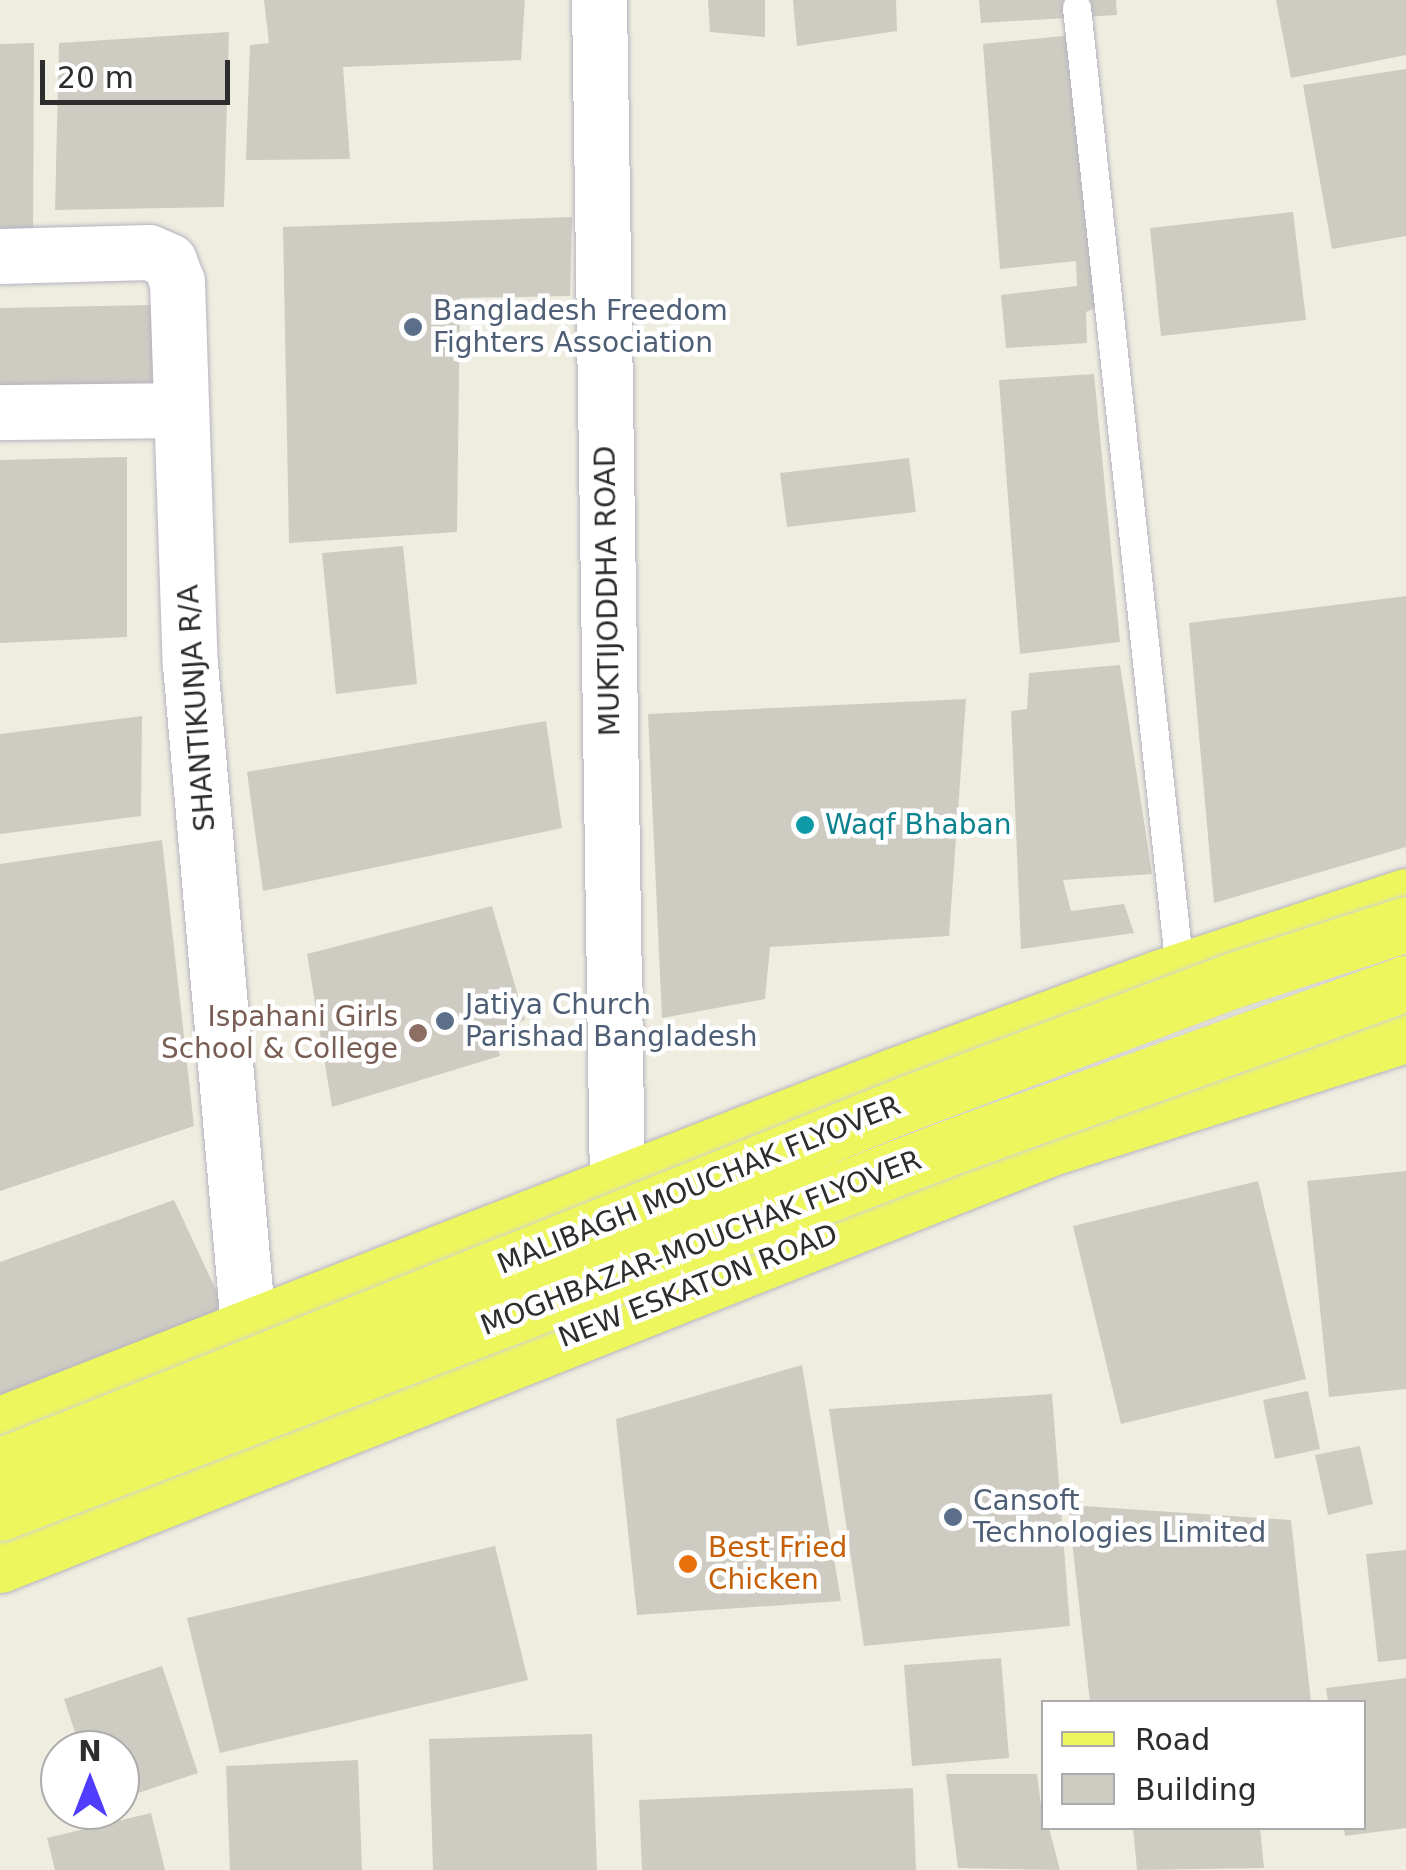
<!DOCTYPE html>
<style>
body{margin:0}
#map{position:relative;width:1406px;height:1870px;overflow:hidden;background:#efeddf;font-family:"DejaVu Sans",sans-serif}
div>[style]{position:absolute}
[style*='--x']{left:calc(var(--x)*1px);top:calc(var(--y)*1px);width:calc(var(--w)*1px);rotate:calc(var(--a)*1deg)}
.building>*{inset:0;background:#ceccc2}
.roads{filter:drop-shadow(0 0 2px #b4b3c1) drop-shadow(0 0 2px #b4b3c1)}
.service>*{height:28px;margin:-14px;padding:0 14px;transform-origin:14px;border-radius:14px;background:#fff}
.minor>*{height:55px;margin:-27.5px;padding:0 27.5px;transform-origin:27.5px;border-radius:27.5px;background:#fff}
.primary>*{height:55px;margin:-27.5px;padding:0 27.5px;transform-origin:27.5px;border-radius:27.5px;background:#eef65e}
.bridges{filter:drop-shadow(0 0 2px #d1d1d1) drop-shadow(0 0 2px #d1d1d1)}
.primary-bridge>*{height:55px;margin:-27.5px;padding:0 27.5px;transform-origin:27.5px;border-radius:27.5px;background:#eef65e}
.dots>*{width:28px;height:28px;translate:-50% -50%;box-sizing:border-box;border:5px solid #fff;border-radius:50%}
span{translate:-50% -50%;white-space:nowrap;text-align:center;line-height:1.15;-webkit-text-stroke:9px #fff;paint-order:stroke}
.service-label{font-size:28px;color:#4e5e75}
.left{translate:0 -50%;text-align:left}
.street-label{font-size:28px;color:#2d2d2d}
.culture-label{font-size:28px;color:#0d838f}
.education-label{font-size:28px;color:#785e54}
.right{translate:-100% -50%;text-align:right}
.food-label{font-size:28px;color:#c56008}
.legend{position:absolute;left:1041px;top:1700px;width:325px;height:130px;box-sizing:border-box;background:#fff;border:2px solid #ababab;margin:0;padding:12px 18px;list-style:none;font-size:30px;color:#2d2d2d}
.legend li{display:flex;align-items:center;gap:20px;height:50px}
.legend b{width:50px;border:2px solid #ababab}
.north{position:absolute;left:40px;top:1730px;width:100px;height:100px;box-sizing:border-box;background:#fff;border:2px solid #ababab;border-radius:50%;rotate:0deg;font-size:28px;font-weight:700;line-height:40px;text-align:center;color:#2d2d2d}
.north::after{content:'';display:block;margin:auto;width:35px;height:45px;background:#4f3cff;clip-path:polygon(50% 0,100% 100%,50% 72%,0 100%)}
.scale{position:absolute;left:40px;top:60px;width:190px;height:45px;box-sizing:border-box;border:5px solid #2d2d2d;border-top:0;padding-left:12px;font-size:30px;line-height:35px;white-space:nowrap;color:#2d2d2d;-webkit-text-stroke:8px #fff;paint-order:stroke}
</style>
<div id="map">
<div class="building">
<i style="clip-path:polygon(264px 0,525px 0,521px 60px,343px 67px,350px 159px,246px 160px,250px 45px,269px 43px)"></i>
<i style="clip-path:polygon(708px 0,765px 0,765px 37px,710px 32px)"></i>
<i style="clip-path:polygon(793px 0,896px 0,897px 31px,797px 46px)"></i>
<i style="clip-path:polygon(979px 0,1116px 0,1117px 15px,981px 23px)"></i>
<i style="clip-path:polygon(1276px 0,1406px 0,1406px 55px,1291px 78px)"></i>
<i style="clip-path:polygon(229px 32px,224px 207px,55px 210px,59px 43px)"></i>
<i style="clip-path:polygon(1083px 34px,1102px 305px,1086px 312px,1087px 343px,1006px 348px,1001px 295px,1077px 286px,1076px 261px,1000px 269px,983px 44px)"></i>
<i style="clip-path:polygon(34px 43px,33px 247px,0 248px,0 44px)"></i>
<i style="clip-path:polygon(1406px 69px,1406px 236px,1332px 249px,1303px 85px)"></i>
<i style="clip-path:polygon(1293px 212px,1306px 320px,1161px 336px,1150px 228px)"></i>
<i style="clip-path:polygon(572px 217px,570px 296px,460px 298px,457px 532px,289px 543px,283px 227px)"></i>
<i style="clip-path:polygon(153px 305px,154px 402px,0 404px,0 308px)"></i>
<i style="clip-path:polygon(1094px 374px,1120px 642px,1020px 654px,999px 380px)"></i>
<i style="clip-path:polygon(127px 457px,127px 637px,0 643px,0 460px)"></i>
<i style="clip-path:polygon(909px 458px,916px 512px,787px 527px,780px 473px)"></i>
<i style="clip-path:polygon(403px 546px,417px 684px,336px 694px,322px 553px)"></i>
<i style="clip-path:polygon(1406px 596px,1406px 847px,1214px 903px,1189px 623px)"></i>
<i style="clip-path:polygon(1120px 665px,1152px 874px,1063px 880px,1071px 911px,1124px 904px,1134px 933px,1021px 949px,1011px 711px,1027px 709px,1029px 673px)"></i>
<i style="clip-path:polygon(966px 699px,949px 936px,770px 947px,765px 999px,662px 1018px,648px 714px)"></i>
<i style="clip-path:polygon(142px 716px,141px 816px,0 834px,0 734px)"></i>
<i style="clip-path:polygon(546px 721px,562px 828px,263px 891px,247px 772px)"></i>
<i style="clip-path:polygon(162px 840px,194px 1126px,0 1191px,0 864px)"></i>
<i style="clip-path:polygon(492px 906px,525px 1020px,494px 1030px,500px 1056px,332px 1107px,307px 954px)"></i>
<i style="clip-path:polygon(1406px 1171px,1406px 1389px,1329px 1397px,1307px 1181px)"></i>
<i style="clip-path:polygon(1258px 1181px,1306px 1379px,1121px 1424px,1073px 1226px)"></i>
<i style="clip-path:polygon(174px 1200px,230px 1320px,0 1402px,0 1262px)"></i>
<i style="clip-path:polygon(802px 1365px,841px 1601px,637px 1615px,616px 1419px)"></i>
<i style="clip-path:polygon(1308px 1391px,1320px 1449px,1275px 1459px,1263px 1400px)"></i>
<i style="clip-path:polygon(1052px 1394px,1070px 1626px,864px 1646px,829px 1409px)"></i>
<i style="clip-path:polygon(1360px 1446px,1373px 1504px,1328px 1515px,1315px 1455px)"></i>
<i style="clip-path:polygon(1068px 1505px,1291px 1520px,1311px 1702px,1090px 1702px)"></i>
<i style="clip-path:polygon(495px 1546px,528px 1680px,220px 1753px,187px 1618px)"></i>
<i style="clip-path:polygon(1406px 1550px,1406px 1659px,1378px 1662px,1366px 1554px)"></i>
<i style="clip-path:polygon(1001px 1658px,1009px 1758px,912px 1766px,904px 1665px)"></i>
<i style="clip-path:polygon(162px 1666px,198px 1773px,120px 1799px,120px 1750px,81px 1750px,64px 1699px)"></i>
<i style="clip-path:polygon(1406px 1678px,1406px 1828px,1345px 1836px,1344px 1828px,1364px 1828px,1364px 1702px,1328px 1702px,1326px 1688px)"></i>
<i style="clip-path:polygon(592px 1734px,597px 1870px,433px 1870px,429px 1739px)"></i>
<i style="clip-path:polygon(358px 1760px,362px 1870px,230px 1870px,226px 1766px)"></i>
<i style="clip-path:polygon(946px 1774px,1037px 1774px,1044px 1828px,1049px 1828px,1060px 1870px,958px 1868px)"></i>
<i style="clip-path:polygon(913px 1788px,916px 1870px,642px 1870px,639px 1800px)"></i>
<i style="clip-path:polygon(151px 1813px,165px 1870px,55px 1870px,47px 1838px)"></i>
<i style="clip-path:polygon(1133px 1828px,1260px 1828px,1264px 1868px,1137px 1870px)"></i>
</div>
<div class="roads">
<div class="service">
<i style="--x:1077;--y:8;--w:967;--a:83.89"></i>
</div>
<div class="minor">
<i style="--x:599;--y:0;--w:1182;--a:89.13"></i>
<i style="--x:0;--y:256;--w:149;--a:-1.5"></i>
<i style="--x:149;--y:252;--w:22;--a:24"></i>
<i style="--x:169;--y:261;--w:22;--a:69"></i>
<i style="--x:177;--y:282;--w:382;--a:88.1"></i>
<i style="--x:190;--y:664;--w:665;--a:84.99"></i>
<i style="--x:0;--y:412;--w:180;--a:-0.6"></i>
</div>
<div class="primary">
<i style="--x:0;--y:1424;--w:955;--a:-21.3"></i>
<i style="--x:890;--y:1077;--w:286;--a:-20.3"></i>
<i style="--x:1158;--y:978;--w:261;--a:-18.3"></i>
<i style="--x:0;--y:1565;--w:1128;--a:-21.65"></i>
<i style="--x:1048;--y:1149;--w:376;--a:-17.7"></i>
</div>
</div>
<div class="bridges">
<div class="primary-bridge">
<i style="--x:0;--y:1466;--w:981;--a:-21.78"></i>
<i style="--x:911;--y:1102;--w:345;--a:-20.7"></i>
<i style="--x:1234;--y:980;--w:181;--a:-18"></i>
<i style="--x:0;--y:1513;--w:1024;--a:-21.05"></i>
<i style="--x:956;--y:1145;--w:478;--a:-19.8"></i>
</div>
</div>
<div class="dots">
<i style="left:413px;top:327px;background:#5c6f8a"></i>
<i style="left:805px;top:825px;background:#0f9aa8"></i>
<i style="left:445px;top:1021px;background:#5c6f8a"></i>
<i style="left:418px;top:1033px;background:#8d6e63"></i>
<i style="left:953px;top:1517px;background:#5c6f8a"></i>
<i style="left:688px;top:1564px;background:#e8710a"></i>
</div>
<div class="service-label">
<span class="left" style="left:433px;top:327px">Bangladesh Freedom<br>Fighters Association</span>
<span class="left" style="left:465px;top:1021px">Jatiya Church<br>Parishad Bangladesh</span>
<span class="left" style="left:973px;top:1517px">Cansoft<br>Technologies Limited</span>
</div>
<div class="street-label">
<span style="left:608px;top:591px;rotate:-91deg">MUKTIJODDHA ROAD</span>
<span style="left:197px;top:708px;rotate:-94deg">SHANTIKUNJA R/A</span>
<span style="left:699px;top:1185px;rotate:-22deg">MALIBAGH MOUCHAK FLYOVER</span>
<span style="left:701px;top:1243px;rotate:-21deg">MOGHBAZAR-MOUCHAK FLYOVER</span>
<span style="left:698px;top:1286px;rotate:-21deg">NEW ESKATON ROAD</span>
</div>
<div class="culture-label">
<span class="left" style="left:825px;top:825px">Waqf Bhaban</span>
</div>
<div class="education-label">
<span class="right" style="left:398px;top:1033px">Ispahani Girls<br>School &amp; College</span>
</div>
<div class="food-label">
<span class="left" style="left:708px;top:1564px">Best Fried<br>Chicken</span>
</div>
<ul class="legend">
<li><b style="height:12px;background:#eef65e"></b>Road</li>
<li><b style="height:28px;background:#ceccc2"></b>Building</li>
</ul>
<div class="north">N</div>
<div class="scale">20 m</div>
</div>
